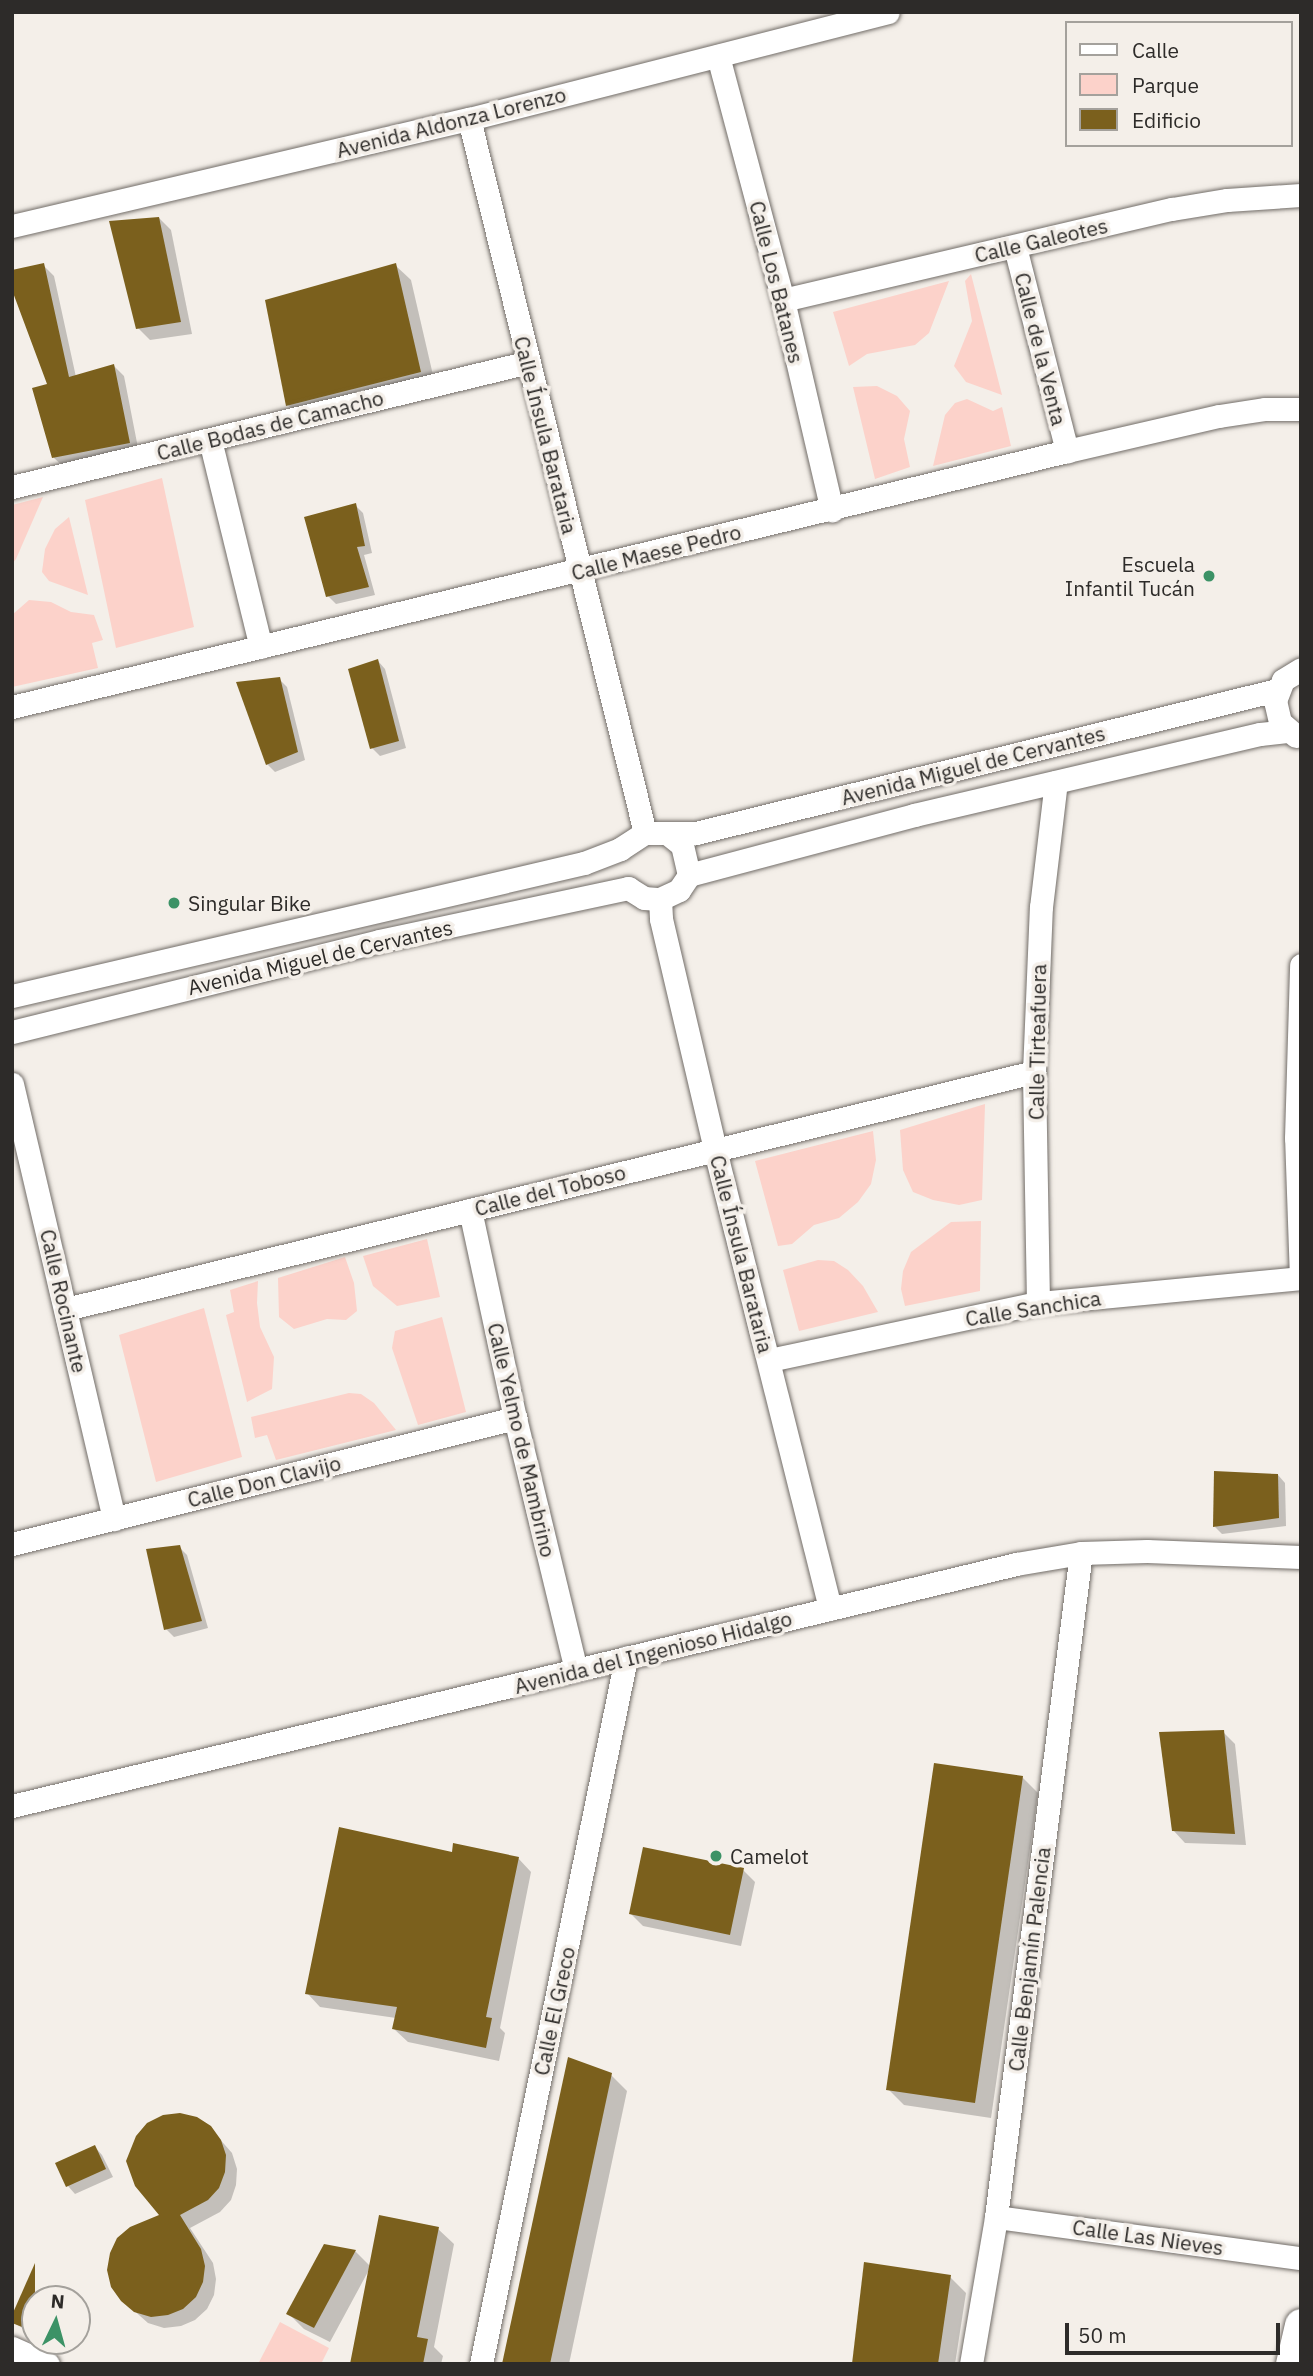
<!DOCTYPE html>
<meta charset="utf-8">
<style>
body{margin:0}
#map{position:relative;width:1313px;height:2376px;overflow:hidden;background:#f4efe9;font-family:"IBM Plex Sans",sans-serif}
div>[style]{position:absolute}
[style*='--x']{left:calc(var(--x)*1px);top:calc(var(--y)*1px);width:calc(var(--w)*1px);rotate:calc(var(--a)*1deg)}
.green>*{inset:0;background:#fcd2ca}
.shadow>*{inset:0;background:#0003}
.building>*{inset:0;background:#7b601d}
.roads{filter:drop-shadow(0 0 2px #726d68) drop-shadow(0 0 2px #726d68)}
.street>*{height:23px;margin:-11.5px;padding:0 11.5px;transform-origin:11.5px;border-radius:11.5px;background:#fff}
.secondary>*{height:33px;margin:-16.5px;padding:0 16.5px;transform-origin:16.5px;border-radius:16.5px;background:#fff}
.dots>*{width:19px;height:19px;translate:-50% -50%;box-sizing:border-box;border:4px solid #f4efe9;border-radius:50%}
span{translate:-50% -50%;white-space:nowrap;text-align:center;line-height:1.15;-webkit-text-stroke:7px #f4efe9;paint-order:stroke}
.street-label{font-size:21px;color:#2d2b29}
.poi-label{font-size:21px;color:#2d2b29}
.right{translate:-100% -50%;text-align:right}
.left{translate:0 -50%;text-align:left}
.frame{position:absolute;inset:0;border:14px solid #2d2b29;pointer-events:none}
.legend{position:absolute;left:1065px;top:21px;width:228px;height:126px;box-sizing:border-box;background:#f4efe9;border:2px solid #a4a19c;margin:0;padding:9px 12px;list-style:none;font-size:21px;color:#2d2b29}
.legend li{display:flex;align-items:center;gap:14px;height:35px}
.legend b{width:35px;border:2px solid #a4a19c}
.north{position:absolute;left:21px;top:2285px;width:70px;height:70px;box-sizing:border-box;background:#f4efe9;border:2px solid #a4a19c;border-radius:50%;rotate:5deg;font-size:19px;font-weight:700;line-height:28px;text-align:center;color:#2d2b29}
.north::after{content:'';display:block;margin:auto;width:24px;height:32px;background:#3c9266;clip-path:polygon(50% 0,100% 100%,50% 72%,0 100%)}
.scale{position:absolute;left:1065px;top:2323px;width:215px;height:32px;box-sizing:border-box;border:4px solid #2d2b29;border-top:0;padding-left:9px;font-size:21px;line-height:24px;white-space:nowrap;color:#2d2b29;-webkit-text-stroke:5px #f4efe9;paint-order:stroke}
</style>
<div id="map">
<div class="green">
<i style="clip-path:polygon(971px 274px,1002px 395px,966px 382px,954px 366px,972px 321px,965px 281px)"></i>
<i style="clip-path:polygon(949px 281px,929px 333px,915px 345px,867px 354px,849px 366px,833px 312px)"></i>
<i style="clip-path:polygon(877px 386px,897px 396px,910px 411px,904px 439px,910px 467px,875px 479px,853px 387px)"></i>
<i style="clip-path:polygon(967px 399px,993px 411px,1002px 407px,1011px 446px,933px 466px,945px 415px,955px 403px)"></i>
<i style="clip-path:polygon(162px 478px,194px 627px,116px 648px,85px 500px)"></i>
<i style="clip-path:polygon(43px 497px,16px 559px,12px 564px,12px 505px)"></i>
<i style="clip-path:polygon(69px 517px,88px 595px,49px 581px,42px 572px,45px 549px,55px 529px)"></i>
<i style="clip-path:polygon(29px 600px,51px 602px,71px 612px,94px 615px,103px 640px,92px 643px,98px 668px,12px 687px,12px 615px)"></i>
<i style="clip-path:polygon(985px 1104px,982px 1200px,959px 1205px,933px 1200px,913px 1192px,903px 1170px,900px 1130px)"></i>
<i style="clip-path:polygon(873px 1131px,876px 1160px,871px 1184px,858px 1202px,839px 1218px,814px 1225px,792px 1244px,778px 1246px,755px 1161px)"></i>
<i style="clip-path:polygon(981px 1221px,980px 1291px,905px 1306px,901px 1289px,903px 1271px,911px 1252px,951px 1222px)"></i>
<i style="clip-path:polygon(427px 1239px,440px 1297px,397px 1306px,373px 1286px,363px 1256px)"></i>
<i style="clip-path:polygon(345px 1257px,354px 1283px,357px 1311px,346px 1320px,327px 1319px,294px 1329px,279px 1317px,278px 1278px)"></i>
<i style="clip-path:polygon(818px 1260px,834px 1261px,848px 1270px,863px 1286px,878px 1312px,799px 1331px,783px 1270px)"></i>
<i style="clip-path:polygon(258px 1281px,257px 1303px,260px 1327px,274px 1357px,272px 1389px,247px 1402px,226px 1315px,234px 1312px,230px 1290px)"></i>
<i style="clip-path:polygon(204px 1308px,242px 1457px,156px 1482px,119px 1335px)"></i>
<i style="clip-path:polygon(442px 1317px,466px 1412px,418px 1425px,392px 1348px,395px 1331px)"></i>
<i style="clip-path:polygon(349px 1393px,361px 1394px,374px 1403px,396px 1430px,276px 1460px,267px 1435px,255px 1438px,251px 1417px)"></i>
<i style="clip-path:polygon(280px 2322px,329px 2348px,321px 2364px,258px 2364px)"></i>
</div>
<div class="shadow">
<i style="clip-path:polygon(159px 218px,171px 230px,192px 334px,150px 340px,138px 328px)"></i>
<i style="clip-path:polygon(43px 265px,54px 276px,76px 377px,114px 366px,124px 376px,139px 453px,65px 468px,54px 458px)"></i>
<i style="clip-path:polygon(395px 265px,411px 280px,436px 388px,303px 421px,288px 405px)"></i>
<i style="clip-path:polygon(355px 505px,363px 513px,372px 553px,364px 555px,375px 595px,336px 604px,328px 596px)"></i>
<i style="clip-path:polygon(378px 661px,385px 669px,406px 748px,380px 756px,372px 748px)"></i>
<i style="clip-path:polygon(279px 679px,287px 687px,305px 760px,275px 772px,267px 764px)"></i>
<i style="clip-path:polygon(1278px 1475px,1285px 1483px,1286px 1526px,1222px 1534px,1215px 1527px)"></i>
<i style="clip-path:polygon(179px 1547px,187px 1555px,208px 1628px,174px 1637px,166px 1629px)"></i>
<i style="clip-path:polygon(1223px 1732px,1235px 1744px,1246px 1845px,1185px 1843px,1173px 1830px)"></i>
<i style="clip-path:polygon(1022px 1777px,1038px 1793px,991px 2118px,904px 2105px,888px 2089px)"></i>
<i style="clip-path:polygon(453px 1854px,518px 1858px,531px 1872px,500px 2028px,505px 2033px,499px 2061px,408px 2042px,394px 2029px,396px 2018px,320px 2007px,307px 1993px)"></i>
<i style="clip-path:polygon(743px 1870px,755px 1882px,741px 1946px,643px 1926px,631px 1914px)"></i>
<i style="clip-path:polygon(611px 2075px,627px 2091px,569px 2364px,504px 2364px)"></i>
<i style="clip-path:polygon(210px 2128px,232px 2153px,237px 2169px,236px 2185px,231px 2200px,220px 2212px,190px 2228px,213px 2263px,216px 2279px,214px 2295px,207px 2309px,195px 2320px,181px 2326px,164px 2328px,148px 2323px,122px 2300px,161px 2215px)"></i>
<i style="clip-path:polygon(95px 2147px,102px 2155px,113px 2177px,75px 2194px,68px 2186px)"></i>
<i style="clip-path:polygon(438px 2229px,454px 2244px,434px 2347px,443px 2356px,441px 2364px,352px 2364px,370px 2268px,330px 2342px,304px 2329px,289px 2314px,355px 2251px,371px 2267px)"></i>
<i style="clip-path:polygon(950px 2277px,966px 2293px,955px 2364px,854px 2364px)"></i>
<i style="clip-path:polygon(35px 2301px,35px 2335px,12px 2322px)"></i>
<i style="clip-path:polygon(48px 2341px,64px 2341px,61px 2347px)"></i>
</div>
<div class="building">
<i style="clip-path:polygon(159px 217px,181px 322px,136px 329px,109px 221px)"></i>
<i style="clip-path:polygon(44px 263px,69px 377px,114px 364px,130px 443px,52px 458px,32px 388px,47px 384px,12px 290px,12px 270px)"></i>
<i style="clip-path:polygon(396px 263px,421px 372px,286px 406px,265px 300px)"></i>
<i style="clip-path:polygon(356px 503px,365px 546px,357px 547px,369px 587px,326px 597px,304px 517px)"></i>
<i style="clip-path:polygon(378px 659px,399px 741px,370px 749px,348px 669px)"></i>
<i style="clip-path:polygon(280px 677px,298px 752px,266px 765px,236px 682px)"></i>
<i style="clip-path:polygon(1214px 1471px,1278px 1474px,1279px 1518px,1213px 1527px)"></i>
<i style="clip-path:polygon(180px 1545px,202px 1621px,164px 1630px,146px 1549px)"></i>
<i style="clip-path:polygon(1224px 1730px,1235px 1834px,1172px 1831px,1159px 1732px)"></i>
<i style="clip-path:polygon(934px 1763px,1023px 1776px,975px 2103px,886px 2090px)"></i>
<i style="clip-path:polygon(339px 1827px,452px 1852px,453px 1843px,519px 1857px,486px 2017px,492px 2018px,486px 2048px,392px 2029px,397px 2007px,305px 1994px)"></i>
<i style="clip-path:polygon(643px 1847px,744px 1868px,730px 1935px,629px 1914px)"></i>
<i style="clip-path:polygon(568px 2057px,612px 2073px,550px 2364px,502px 2364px)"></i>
<i style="clip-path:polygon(180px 2113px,197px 2117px,211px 2126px,221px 2140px,226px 2155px,225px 2172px,219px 2188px,208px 2200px,180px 2215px,201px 2249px,205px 2266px,203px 2282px,196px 2297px,183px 2309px,168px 2315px,151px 2317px,134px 2312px,121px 2301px,111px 2287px,107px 2270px,110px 2253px,117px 2238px,130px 2227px,159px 2215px,135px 2186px,126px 2161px,136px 2136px,147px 2123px,163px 2115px)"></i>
<i style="clip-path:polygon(95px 2145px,106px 2169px,66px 2187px,55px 2163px)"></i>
<i style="clip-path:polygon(379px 2215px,439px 2227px,417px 2337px,428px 2339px,423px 2364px,350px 2364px)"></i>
<i style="clip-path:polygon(324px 2244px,356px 2250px,314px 2328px,286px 2314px)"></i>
<i style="clip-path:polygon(864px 2262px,951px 2275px,938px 2364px,852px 2364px)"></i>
<i style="clip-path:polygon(35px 2263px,35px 2332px,12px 2323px,12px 2315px)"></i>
</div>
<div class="roads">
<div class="street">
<i style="--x:718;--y:56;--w:253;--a:75.1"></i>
<i style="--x:783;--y:300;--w:216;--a:76.9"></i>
<i style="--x:469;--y:119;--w:735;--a:76.15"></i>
<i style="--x:12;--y:226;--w:469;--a:-13.2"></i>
<i style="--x:469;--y:119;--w:432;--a:-14.3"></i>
<i style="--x:1015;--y:247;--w:211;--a:75.7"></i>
<i style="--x:783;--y:300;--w:400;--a:-13.2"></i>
<i style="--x:1172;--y:209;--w:56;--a:-9.3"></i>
<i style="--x:1227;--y:200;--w:74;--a:-3.9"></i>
<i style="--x:210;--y:440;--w:213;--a:76.2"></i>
<i style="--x:12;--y:487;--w:532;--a:-13.59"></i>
<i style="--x:12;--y:707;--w:1086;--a:-13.64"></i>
<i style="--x:1067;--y:451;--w:156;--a:-13"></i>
<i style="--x:1219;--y:416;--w:47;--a:-8.7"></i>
<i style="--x:1265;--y:409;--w:36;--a:0"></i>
<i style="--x:1296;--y:736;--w:21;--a:-139"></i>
<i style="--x:1280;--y:722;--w:22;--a:-103"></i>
<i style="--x:1275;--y:701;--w:22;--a:-69"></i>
<i style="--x:1283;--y:680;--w:21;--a:-31"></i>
<i style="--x:668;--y:834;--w:18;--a:38"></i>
<i style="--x:682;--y:845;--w:31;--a:77"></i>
<i style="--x:660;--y:899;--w:20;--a:87"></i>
<i style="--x:661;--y:919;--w:237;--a:76.8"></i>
<i style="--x:715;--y:1150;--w:473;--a:75.9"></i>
<i style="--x:12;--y:996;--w:587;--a:-13.09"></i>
<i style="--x:584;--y:863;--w:39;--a:-21"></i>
<i style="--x:620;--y:849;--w:30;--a:-33"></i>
<i style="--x:645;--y:833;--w:51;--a:0"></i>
<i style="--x:696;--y:833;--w:598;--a:-13.83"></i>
<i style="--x:12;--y:1032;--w:378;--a:-13.9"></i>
<i style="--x:379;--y:941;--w:255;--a:-12"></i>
<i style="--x:628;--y:888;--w:19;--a:32"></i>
<i style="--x:644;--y:898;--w:16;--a:4"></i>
<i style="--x:660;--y:899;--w:21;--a:-25"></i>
<i style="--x:679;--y:890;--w:18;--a:-56"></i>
<i style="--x:689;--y:875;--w:233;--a:-14.9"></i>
<i style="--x:914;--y:815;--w:355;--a:-13.2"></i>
<i style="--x:1260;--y:734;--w:27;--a:-6"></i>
<i style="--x:12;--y:1084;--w:447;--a:76.8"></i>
<i style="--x:470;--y:1210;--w:213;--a:77.8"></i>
<i style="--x:515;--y:1418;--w:259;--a:76.4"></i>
<i style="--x:1038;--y:1303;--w:231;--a:-91"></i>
<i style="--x:1034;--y:1072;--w:165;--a:-87.6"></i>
<i style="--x:1041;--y:907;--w:126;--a:-83.2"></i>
<i style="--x:66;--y:1309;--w:997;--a:-13.76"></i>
<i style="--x:769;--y:1360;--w:275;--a:-12"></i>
<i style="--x:1038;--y:1303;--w:264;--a:-5.4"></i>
<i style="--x:1301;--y:1278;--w:140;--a:-92"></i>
<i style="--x:1296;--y:1138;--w:173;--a:-88.3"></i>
<i style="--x:12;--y:1544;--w:519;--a:-14.06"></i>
<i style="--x:12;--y:1806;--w:1033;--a:-13.55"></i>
<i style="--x:1016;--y:1564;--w:66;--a:-9.6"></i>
<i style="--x:1081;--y:1553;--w:66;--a:-1.7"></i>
<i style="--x:1147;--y:1551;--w:154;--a:2.2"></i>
<i style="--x:996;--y:2217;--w:308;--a:7.7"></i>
<i style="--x:12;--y:2348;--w:39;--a:24"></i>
<i style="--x:481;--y:2364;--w:721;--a:-78.39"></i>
<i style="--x:971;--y:2364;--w:149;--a:-80.3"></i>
<i style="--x:996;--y:2217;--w:669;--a:-82.71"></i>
</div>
<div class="secondary">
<i style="--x:1292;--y:2364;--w:40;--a:-77"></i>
</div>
</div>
<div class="dots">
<i style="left:1209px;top:576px;background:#3c9266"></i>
<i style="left:174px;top:903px;background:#3c9266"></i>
<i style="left:716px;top:1856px;background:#3c9266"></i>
</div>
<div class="street-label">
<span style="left:451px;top:122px;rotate:-14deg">Avenida Aldonza Lorenzo</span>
<span style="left:1041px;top:240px;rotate:-13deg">Calle Galeotes</span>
<span style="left:777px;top:282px;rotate:76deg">Calle Los Batanes</span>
<span style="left:1041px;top:349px;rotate:76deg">Calle de la Venta</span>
<span style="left:270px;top:425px;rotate:-14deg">Calle Bodas de Camacho</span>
<span style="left:546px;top:435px;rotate:76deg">Calle Ínsula Barataria</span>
<span style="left:656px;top:552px;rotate:-14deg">Calle Maese Pedro</span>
<span style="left:973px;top:765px;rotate:-14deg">Avenida Miguel de Cervantes</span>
<span style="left:320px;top:957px;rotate:-13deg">Avenida Miguel de Cervantes</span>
<span style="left:1037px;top:1042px;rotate:-89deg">Calle Tirteafuera</span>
<span style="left:550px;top:1190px;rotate:-14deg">Calle del Toboso</span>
<span style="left:742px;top:1254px;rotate:76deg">Calle Ínsula Barataria</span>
<span style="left:64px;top:1301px;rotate:77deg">Calle Rocinante</span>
<span style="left:1033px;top:1308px;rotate:-9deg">Calle Sanchica</span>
<span style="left:522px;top:1440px;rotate:77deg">Calle Yelmo de Mambrino</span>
<span style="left:264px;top:1481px;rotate:-14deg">Calle Don Clavijo</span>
<span style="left:653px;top:1652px;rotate:-14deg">Avenida del Ingenioso Hidalgo</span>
<span style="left:1029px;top:1959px;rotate:-83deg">Calle Benjamín Palencia</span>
<span style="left:554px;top:2011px;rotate:-78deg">Calle El Greco</span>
<span style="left:1148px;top:2237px;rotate:8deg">Calle Las Nieves</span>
</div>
<div class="poi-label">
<span class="right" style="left:1195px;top:576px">Escuela<br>Infantil Tucán</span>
<span class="left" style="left:188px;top:903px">Singular Bike</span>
<span class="left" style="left:730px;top:1856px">Camelot</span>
</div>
<div class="frame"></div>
<ul class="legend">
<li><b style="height:9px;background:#fff"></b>Calle</li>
<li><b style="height:19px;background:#fcd2ca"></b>Parque</li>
<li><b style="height:19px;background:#7b601d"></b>Edificio</li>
</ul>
<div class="north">N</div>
<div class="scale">50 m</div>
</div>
